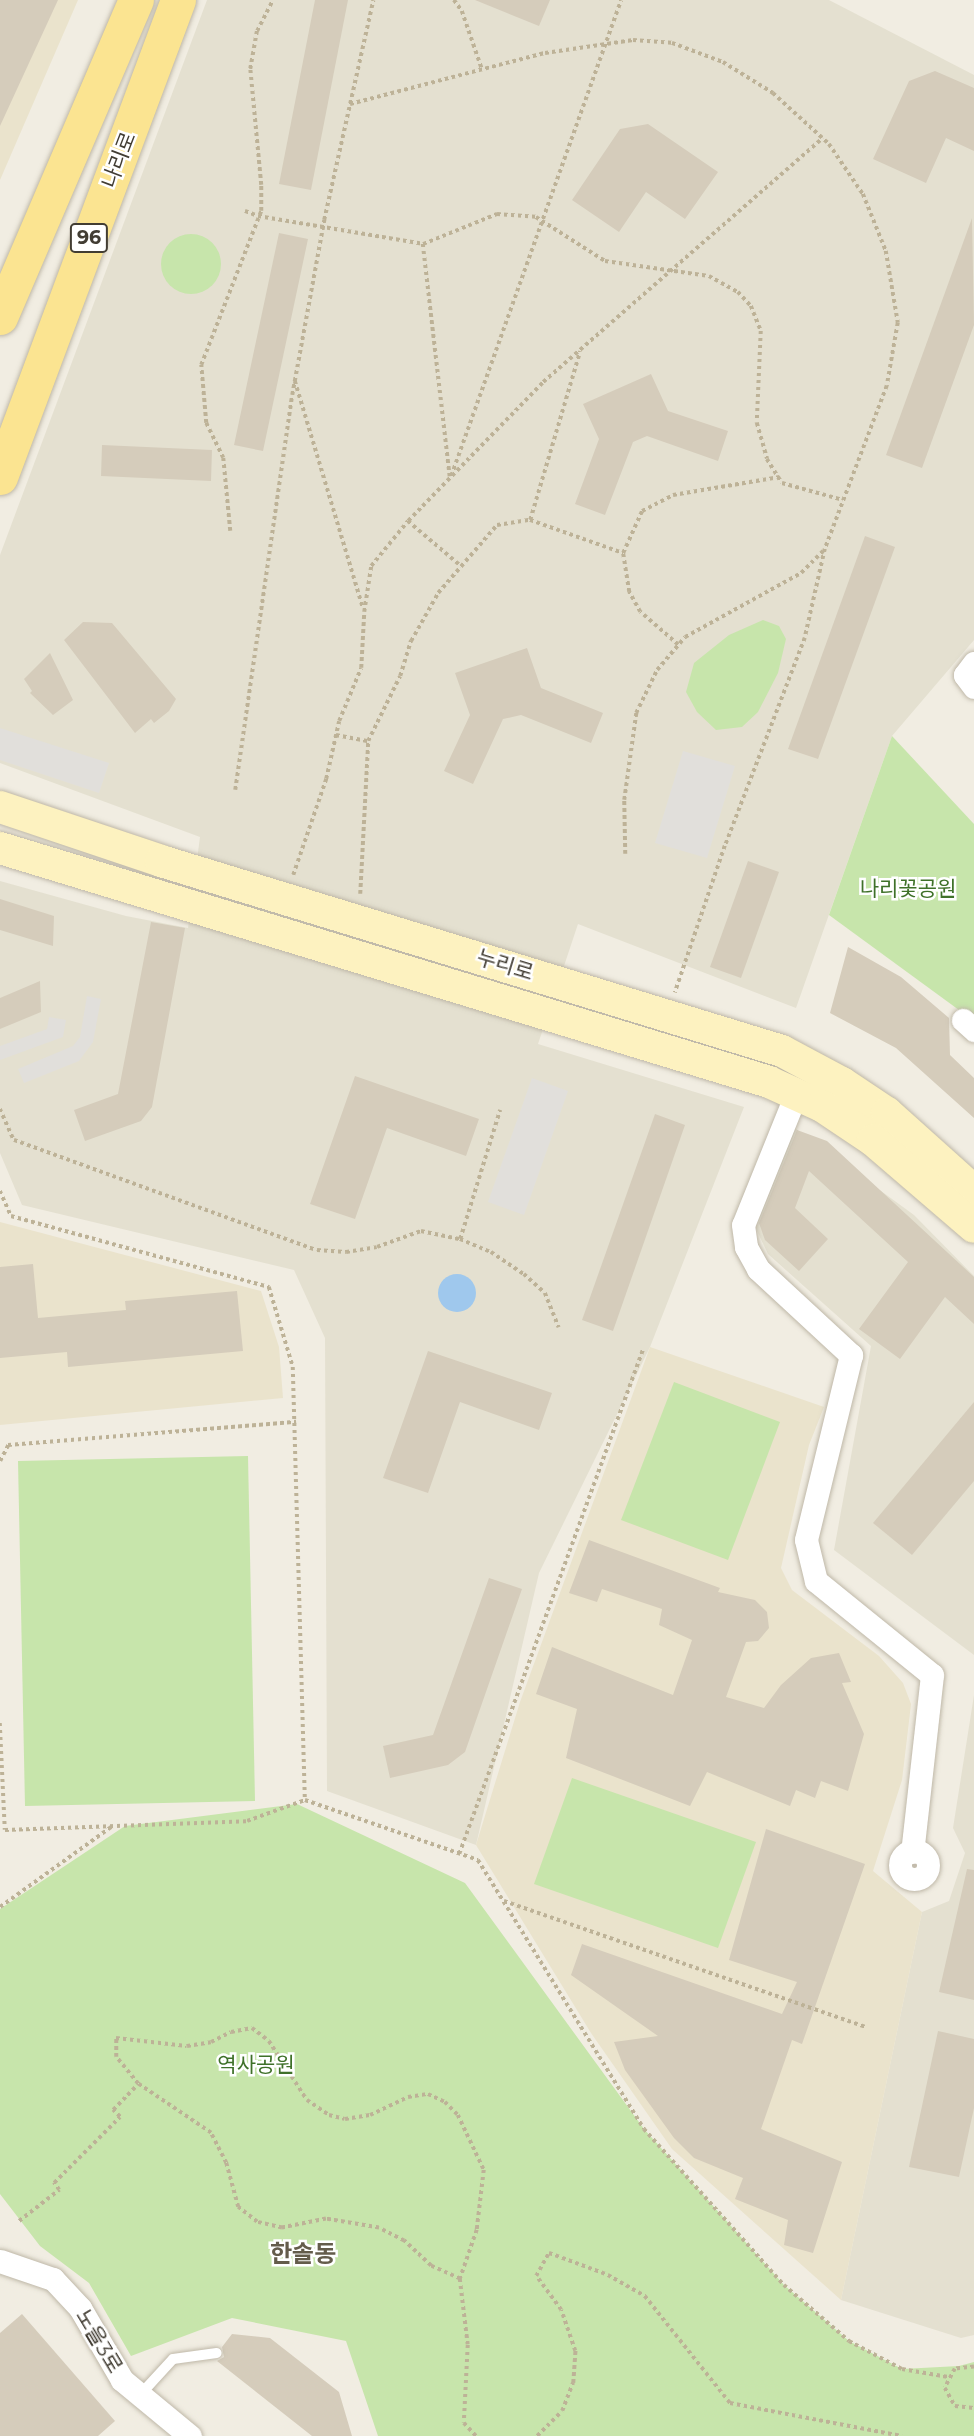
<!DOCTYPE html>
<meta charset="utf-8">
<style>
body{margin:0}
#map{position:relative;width:974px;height:2436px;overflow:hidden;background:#f1ede2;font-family:Montserrat,"Noto Sans KR",sans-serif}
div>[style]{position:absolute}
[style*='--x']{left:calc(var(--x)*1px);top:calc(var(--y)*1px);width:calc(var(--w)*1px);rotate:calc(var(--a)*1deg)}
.residential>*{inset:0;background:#e4e0d0}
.education>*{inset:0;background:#eae3cc}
.green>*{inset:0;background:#c7e5ab}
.round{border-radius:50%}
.parking>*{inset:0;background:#e1dfdb}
.water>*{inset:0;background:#9fc8ed}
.building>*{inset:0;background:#d5ccbb}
.path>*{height:3.5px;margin-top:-1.75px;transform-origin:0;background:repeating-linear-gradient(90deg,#bdb297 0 3.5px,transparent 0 7px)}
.roads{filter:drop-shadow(0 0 2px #bfb8a8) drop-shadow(0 0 2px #bfb8a8)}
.lane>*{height:10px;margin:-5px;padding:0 5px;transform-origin:5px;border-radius:5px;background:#fff}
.street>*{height:23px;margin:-11.5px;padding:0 11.5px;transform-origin:11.5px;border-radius:11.5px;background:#fff}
.street>.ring{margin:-11.5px;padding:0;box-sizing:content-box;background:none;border:23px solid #fff;border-radius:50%}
.secondary>*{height:32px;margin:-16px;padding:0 16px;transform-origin:16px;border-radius:16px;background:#fdf2c0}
.primary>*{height:35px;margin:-17.5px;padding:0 17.5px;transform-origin:17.5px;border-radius:17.5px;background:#fbe491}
span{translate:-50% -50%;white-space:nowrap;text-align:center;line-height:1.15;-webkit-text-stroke:5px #fff;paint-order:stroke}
.shield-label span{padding:2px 5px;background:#fff;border:2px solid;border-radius:5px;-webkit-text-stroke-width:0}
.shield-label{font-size:19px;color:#423d33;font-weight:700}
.street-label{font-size:21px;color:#423d33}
.park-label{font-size:21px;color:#3f7129}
.quarter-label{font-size:24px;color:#645c4b;font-weight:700}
</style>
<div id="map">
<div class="residential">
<i style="clip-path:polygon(207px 0,829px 0,974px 75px,974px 640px,892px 736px,796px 1008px,578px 924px,538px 1044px,744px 1107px,650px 1347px,539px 1573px,476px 1845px,327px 1791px,325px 1338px,294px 1270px,22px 1205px,0 1153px,0 881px,126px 916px,188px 928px,200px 837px,0 763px,0 555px)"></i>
<i style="clip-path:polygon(785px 1121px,914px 1215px,974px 1276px,974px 1655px,834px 1550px,871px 1346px,768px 1254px,750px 1216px)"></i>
<i style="clip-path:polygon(974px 1695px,974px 2335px,961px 2338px,841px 2300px,922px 1912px,949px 1901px,965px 1853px,953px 1828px)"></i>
</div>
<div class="education">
<i style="clip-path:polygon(0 0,78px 0,0 180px)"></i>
<i style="clip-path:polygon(0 1222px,261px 1291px,279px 1347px,283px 1398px,0 1425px)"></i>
<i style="clip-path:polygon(650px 1347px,824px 1407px,809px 1445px,781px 1568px,792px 1590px,879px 1656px,903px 1683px,911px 1704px,902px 1780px,873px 1871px,922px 1912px,841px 2300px,672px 2149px,591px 2033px,476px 1845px,520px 1702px)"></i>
</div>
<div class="green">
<i class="round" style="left:161px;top:234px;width:60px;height:60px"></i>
<i style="clip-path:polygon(763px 620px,779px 626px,786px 639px,778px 673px,758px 712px,742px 727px,716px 730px,697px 712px,686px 692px,694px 663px,729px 635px)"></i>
<i style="clip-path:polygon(892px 736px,974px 824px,974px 1021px,829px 915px)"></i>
<i style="clip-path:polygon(674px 1382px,780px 1422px,728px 1560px,621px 1520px)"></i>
<i style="clip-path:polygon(248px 1456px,255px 1801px,25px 1806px,18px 1461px)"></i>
<i style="clip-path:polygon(572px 1778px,756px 1842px,718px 1948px,534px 1884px)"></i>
<i style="clip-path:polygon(297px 1804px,465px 1883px,644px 2129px,784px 2285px,849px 2341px,902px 2369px,959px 2366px,974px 2362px,974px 2436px,378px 2436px,346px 2341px,232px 2318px,131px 2356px,89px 2283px,40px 2246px,0 2194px,0 1909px,125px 1826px)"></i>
</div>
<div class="parking">
<i style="clip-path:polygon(0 728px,109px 763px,99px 793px,0 760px)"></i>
<i style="clip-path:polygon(683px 751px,735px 766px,707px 858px,655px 843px)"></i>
<i style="clip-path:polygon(87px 996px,101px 999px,93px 1042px,79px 1061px,24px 1083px,18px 1069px,73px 1046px,80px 1037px)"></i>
<i style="clip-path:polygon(49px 1017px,66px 1020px,63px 1037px,0 1060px,0 1046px,47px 1029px)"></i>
<i style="clip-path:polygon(532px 1078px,568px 1091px,524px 1215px,488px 1202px)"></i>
</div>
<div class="water">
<i class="round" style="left:438px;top:1274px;width:38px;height:38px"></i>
</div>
<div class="building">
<i style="clip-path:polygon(0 0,58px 0,0 126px)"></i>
<i style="clip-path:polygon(315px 0,348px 0,311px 190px,279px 184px)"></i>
<i style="clip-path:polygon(475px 0,550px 0,539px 26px)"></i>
<i style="clip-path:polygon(935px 71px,974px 88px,974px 151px,946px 138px,926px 183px,873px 159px,909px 81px)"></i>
<i style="clip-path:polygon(648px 124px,718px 172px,685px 219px,646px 192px,619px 232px,572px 200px,620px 129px)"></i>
<i style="clip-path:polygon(972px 218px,974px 325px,922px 468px,886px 455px)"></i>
<i style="clip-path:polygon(279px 233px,308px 239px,263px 451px,234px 445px)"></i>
<i style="clip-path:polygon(651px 374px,668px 411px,728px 431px,718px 461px,647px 436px,633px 442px,605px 515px,575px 504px,599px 439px,583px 404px)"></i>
<i style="clip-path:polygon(102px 445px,212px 450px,211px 481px,101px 476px)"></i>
<i style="clip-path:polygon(865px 536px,895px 547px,818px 759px,788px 749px)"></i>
<i style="clip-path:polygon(83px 622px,112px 623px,176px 699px,169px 711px,154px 723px,151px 719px,135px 733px,64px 640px)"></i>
<i style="clip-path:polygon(527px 648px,541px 688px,603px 713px,591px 743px,521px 715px,503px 719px,473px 784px,444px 771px,470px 715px,455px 673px)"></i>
<i style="clip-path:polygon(50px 653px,73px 700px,53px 715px,30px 693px,32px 691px,24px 679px)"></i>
<i style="clip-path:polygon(748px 861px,779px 872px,741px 978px,710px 967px)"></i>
<i style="clip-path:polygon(0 899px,54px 916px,53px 946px,0 930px)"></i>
<i style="clip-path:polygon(151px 922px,185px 928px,152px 1107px,141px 1121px,85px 1141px,74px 1110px,118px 1094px)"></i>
<i style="clip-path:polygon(848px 947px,901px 977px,949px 1018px,950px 1055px,974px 1078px,974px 1118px,896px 1048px,830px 1013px)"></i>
<i style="clip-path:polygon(40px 981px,41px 1012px,0 1029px,0 998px)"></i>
<i style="clip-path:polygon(355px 1076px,479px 1119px,466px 1156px,387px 1128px,355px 1219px,310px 1204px)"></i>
<i style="clip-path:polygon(655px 1114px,685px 1125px,613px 1331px,582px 1320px)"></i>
<i style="clip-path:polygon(797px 1130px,827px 1141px,974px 1277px,974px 1324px,945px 1297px,900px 1359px,859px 1329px,908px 1262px,809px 1171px,795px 1208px,828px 1239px,799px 1271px,765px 1240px,759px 1223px)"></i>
<i style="clip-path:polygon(33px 1264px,38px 1318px,126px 1310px,125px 1301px,237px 1291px,243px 1351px,68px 1367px,67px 1352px,0 1358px,0 1267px)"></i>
<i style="clip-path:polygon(428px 1351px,552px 1393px,539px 1430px,460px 1402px,428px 1493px,383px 1478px)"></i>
<i style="clip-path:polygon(974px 1402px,974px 1481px,912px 1555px,873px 1523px)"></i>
<i style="clip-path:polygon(589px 1540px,720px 1588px,718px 1592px,755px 1600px,767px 1612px,769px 1628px,758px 1641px,746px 1642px,726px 1697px,764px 1708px,781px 1685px,811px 1658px,839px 1653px,851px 1682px,842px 1683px,864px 1734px,848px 1791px,821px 1781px,815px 1798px,796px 1790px,790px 1806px,707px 1772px,690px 1806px,566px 1758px,577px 1709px,536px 1694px,552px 1647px,673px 1695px,692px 1640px,659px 1625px,662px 1609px,602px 1589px,597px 1602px,569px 1593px)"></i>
<i style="clip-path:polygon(489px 1578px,522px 1589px,465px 1752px,448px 1765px,390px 1778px,383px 1746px,433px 1735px)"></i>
<i style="clip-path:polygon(766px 1829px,865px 1864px,802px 2044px,792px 2040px,761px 2129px,842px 2162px,813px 2253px,784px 2245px,788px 2220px,735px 2199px,743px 2178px,694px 2158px,674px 2138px,625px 2070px,614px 2042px,658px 2036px,571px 1975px,582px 1944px,782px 2014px,797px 1982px,729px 1960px)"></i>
<i style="clip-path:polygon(967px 1869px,974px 1870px,974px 2000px,939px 1992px)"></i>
<i style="clip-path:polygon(938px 2031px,974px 2039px,974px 2108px,959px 2177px,909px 2167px)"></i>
<i style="clip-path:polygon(22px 2314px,115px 2421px,98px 2436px,0 2436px,0 2333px)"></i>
<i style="clip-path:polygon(232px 2334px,270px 2338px,339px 2392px,352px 2436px,312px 2436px,217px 2361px,224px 2357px,222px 2347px)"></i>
</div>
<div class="path">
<i style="--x:454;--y:0;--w:14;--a:54"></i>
<i style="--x:462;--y:11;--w:61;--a:71"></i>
<i style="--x:350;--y:104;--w:202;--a:-14.7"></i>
<i style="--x:545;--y:53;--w:89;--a:-8.4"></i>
<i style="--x:633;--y:40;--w:39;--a:4"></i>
<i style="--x:672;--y:43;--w:54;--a:20.4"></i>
<i style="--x:723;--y:62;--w:59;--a:31.8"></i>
<i style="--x:773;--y:93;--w:76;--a:42.3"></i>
<i style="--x:829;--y:144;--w:60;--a:55.8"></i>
<i style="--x:863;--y:194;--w:61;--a:68"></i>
<i style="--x:886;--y:251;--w:73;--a:80.5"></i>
<i style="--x:898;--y:323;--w:64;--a:99.9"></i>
<i style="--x:887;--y:386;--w:174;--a:110.8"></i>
<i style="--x:825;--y:549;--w:91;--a:102.7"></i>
<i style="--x:805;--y:638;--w:223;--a:111"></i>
<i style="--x:725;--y:846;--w:155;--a:108.8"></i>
<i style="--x:245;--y:211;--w:14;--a:21"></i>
<i style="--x:258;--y:216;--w:167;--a:9.6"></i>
<i style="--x:423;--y:244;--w:80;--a:-22.1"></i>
<i style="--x:497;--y:214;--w:39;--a:4"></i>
<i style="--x:536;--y:217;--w:82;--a:32.5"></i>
<i style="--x:605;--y:261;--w:105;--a:8.2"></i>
<i style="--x:709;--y:276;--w:33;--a:29"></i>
<i style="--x:738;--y:292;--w:19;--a:47"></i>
<i style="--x:751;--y:306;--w:27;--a:68"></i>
<i style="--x:761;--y:331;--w:92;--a:92.5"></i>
<i style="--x:757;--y:423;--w:37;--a:74"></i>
<i style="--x:767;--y:459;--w:28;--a:58"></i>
<i style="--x:782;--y:483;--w:63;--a:15.6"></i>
<i style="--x:423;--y:244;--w:234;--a:83.4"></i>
<i style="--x:295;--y:381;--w:237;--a:73.3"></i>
<i style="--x:451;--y:476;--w:505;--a:-70.35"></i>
<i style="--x:530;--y:520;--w:176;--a:-73.5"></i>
<i style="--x:408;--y:521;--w:70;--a:40.3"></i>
<i style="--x:230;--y:531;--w:73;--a:-95.5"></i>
<i style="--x:223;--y:458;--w:39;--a:-116"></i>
<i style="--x:206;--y:423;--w:58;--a:-94.9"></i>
<i style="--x:201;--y:365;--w:165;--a:-68.7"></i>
<i style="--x:261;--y:211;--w:26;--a:-90"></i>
<i style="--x:261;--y:185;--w:117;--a:-95.4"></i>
<i style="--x:250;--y:69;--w:39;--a:-80"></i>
<i style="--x:257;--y:31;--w:35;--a:-63"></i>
<i style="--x:678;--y:645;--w:50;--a:-139"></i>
<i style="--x:640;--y:612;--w:23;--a:-119"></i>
<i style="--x:629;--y:592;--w:39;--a:-99"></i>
<i style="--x:623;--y:553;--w:46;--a:-65.7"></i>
<i style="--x:642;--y:511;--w:35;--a:-27"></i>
<i style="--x:673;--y:495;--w:108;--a:-9.6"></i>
<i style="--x:336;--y:735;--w:33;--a:11"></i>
<i style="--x:235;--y:790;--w:399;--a:-81.8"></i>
<i style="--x:292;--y:395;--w:178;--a:-79.6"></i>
<i style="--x:324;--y:220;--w:225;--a:-77.4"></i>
<i style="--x:625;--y:854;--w:54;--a:-91.1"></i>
<i style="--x:624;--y:800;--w:88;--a:-82.1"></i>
<i style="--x:636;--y:713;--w:48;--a:-64"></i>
<i style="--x:657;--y:670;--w:43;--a:-49.7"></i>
<i style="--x:685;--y:637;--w:132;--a:-28.9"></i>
<i style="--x:801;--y:573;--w:31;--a:-45"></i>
<i style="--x:293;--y:875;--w:102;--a:-71"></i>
<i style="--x:326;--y:779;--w:59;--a:-77.4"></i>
<i style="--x:339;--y:721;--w:57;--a:-67.5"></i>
<i style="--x:361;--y:668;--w:56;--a:-86.9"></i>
<i style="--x:364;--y:612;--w:47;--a:-81.3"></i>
<i style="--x:371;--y:566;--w:58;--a:-50.6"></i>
<i style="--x:408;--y:521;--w:194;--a:-45.8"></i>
<i style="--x:543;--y:382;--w:371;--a:-41.1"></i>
<i style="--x:360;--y:894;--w:153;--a:-87"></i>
<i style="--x:368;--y:741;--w:72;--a:-63.8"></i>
<i style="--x:400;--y:676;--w:37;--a:-73"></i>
<i style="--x:411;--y:641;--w:55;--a:-60.6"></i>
<i style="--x:438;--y:593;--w:90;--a:-49.1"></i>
<i style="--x:497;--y:525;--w:33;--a:-9"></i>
<i style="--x:530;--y:520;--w:99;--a:19.5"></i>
<i style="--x:0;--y:1109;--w:34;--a:66"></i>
<i style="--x:14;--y:1140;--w:322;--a:20"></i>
<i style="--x:317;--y:1250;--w:29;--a:4"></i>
<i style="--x:346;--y:1252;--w:31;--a:-9"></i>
<i style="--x:377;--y:1247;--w:47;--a:-20"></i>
<i style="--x:421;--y:1231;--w:40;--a:12"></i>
<i style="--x:460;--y:1239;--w:34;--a:23"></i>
<i style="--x:491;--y:1252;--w:40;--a:34"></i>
<i style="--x:524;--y:1274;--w:28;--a:42"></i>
<i style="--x:545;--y:1293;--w:37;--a:68"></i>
<i style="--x:0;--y:1191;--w:27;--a:66"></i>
<i style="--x:11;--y:1216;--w:268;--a:15.4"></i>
<i style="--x:269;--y:1287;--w:84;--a:73.3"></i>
<i style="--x:293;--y:1367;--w:433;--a:88.4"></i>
<i style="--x:305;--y:1800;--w:183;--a:19.1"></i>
<i style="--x:478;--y:1860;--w:316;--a:58.3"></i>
<i style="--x:644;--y:2129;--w:210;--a:48.1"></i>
<i style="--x:784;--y:2285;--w:86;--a:40.7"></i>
<i style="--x:849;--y:2341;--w:60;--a:27.8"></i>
<i style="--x:902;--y:2369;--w:47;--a:9.9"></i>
<i style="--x:460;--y:1239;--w:135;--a:-72.8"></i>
<i style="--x:0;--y:1461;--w:18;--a:-63"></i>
<i style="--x:8;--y:1445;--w:289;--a:-4.6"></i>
<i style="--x:0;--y:1723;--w:107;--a:87.3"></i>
<i style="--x:5;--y:1830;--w:242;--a:-2.1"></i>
<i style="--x:247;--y:1821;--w:62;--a:-19.9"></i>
<i style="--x:459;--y:1854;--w:537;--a:-69.98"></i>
<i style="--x:504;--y:1901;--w:382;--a:19.2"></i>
<i style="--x:0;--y:1907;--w:137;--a:-35.8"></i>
<i style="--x:19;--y:2221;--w:51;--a:-37.8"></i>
<i style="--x:59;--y:2190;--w:9;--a:-126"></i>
<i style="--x:54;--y:2183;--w:93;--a:-45"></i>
<i style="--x:120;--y:2117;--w:10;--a:-135"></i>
<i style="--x:113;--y:2110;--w:36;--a:-46"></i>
<i style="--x:460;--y:2279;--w:32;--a:-156"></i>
<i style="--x:431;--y:2266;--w:37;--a:-137"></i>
<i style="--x:404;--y:2241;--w:28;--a:-153"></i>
<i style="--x:379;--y:2228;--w:54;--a:-170.4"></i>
<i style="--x:326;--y:2219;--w:45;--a:168.4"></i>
<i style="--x:282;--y:2228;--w:26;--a:-167"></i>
<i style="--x:257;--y:2222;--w:24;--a:-142"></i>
<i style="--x:238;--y:2207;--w:46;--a:-105.3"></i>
<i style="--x:226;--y:2163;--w:34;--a:-117"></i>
<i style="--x:211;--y:2133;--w:88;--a:-146.1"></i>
<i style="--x:138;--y:2084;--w:35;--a:-129"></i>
<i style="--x:116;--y:2057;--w:19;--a:-90"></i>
<i style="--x:116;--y:2038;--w:71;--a:6.4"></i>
<i style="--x:187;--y:2046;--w:24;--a:-9"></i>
<i style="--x:211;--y:2042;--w:22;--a:-27"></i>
<i style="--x:231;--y:2032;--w:21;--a:-11"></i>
<i style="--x:252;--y:2028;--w:21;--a:37"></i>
<i style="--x:269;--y:2041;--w:70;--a:57.2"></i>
<i style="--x:307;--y:2100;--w:27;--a:34"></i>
<i style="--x:329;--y:2115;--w:16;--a:14"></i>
<i style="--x:345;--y:2119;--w:25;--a:-9"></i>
<i style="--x:370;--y:2115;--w:42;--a:-25.3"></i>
<i style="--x:408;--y:2097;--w:20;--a:-9"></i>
<i style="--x:428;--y:2094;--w:19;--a:25"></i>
<i style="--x:445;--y:2102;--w:18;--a:45"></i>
<i style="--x:458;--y:2115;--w:61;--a:64.7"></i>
<i style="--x:484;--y:2170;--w:60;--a:96.7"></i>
<i style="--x:477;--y:2230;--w:52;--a:109.1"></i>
<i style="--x:460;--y:2279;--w:66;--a:83.1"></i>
<i style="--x:468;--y:2345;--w:78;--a:92.9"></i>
<i style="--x:464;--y:2423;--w:18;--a:47"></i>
<i style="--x:974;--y:2367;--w:19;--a:174"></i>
<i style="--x:955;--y:2369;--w:21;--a:118"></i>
<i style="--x:945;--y:2388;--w:21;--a:61"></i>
<i style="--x:955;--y:2406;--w:19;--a:6"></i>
<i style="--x:537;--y:2436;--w:35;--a:-45"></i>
<i style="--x:562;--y:2411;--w:30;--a:-69"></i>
<i style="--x:573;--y:2383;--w:32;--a:-86"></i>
<i style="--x:575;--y:2351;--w:43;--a:-108.9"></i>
<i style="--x:561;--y:2310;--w:42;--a:-126.3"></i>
<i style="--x:536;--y:2276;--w:26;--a:-61"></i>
<i style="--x:549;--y:2253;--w:63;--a:20.4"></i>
<i style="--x:608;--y:2275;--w:43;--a:29.6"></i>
<i style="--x:645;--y:2296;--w:137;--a:51.5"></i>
<i style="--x:730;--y:2403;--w:175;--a:10.9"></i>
</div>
<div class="roads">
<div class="lane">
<i style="--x:139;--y:2396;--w:50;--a:-47.4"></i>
<i style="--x:173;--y:2359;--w:44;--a:-7.8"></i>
</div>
<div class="street">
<i style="--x:974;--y:663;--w:15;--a:127"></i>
<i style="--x:965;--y:675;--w:15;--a:53"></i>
<i style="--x:963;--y:1020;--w:15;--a:42"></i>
<i style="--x:796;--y:1094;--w:141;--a:112"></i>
<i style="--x:743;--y:1225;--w:22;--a:82"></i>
<i style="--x:746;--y:1247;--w:25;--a:61"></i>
<i style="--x:758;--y:1269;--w:127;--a:42.8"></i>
<i style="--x:851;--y:1355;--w:190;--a:103.7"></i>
<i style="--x:806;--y:1540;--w:42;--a:76.3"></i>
<i style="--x:816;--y:1581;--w:149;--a:39"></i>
<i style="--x:932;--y:1675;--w:178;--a:96.4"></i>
<i class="ring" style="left:900px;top:1851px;width:5px;height:5px"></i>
<i style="--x:0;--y:2261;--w:56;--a:18.8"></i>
<i style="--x:53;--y:2279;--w:40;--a:47"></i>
<i style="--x:80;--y:2308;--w:83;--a:59.7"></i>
<i style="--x:122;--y:2380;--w:88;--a:39.5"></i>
</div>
<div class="secondary">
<i style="--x:0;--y:807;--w:170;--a:18.5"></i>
<i style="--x:161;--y:861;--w:649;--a:17.01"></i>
<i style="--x:782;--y:1051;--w:68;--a:28.1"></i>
<i style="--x:842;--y:1083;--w:54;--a:33.7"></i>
<i style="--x:887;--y:1113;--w:117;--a:41.9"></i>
<i style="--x:0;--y:848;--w:804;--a:16.92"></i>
<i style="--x:769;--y:1082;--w:58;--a:24.4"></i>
<i style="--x:822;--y:1106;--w:61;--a:33.7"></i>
<i style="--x:873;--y:1140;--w:133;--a:40.7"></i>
</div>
<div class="primary">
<i style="--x:0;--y:317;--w:345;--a:-66.8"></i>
<i style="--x:0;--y:477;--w:509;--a:-69.54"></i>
</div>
</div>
<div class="shield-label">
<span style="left:89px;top:238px">96</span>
</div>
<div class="street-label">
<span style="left:119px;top:160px;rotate:-69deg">나리로</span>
<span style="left:505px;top:965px;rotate:17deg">누리로</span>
<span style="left:99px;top:2341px;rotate:59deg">노을3로</span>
</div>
<div class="park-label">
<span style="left:908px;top:889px">나리꽃공원</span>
<span style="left:256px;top:2065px">역사공원</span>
</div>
<div class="quarter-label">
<span style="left:303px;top:2254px">한솔동</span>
</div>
</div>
